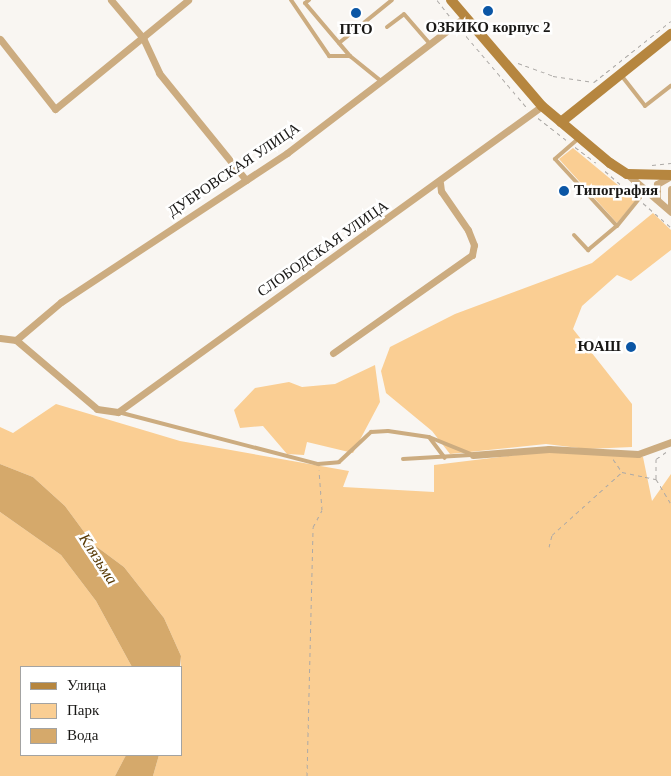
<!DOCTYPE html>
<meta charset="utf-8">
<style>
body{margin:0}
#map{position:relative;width:671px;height:776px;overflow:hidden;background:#f9f6f2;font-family:"Times New Roman",serif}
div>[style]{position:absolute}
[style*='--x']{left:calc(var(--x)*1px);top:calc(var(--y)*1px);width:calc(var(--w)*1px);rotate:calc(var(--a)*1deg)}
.green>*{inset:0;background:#face93}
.water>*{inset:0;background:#d5a96b}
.path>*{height:1px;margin-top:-0.5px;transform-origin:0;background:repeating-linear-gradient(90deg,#aca9a6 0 4px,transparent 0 8px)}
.lane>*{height:4px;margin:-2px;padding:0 2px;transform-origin:2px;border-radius:2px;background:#ccac80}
.street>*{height:7px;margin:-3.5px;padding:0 3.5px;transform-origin:3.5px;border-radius:3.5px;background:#ccac80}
.secondary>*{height:10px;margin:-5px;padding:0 5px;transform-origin:5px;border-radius:5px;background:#b6863f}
.dots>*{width:14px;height:14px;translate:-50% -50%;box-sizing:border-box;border:2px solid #fff;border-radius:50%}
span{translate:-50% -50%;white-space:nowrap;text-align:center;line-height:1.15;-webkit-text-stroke:5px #fff;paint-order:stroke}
.poi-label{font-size:15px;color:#191816;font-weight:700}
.left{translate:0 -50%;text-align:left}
.right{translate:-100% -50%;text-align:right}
.street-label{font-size:15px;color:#191816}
.water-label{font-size:16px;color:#583a06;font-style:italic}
.legend{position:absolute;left:20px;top:666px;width:162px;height:90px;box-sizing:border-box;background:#fff;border:1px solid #a3a3a2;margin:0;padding:6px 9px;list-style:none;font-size:15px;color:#191816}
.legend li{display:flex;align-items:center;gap:10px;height:25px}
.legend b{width:25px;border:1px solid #a3a3a2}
</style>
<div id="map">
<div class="green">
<i style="clip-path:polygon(573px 148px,636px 200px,617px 223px,559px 159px)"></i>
<i style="clip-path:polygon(653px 213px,671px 230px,671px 250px,631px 281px,617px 275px,582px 306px,573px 329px,632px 404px,632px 447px,587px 449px,546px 444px,450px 454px,432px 431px,386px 393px,381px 371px,390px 347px,455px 314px,592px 263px)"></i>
<i style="clip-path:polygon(375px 365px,380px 402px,353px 453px,307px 442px,304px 455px,287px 454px,263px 426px,240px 428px,234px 410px,255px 388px,289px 382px,302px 387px,335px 384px)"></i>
<i style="clip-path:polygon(56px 404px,180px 441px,349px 471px,343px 487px,434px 492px,434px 465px,542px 452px,643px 457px,652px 501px,671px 474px,671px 776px,153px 776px,159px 755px,181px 755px,181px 656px,164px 618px,124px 567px,93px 544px,65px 506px,33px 477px,0 464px,0 427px,13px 433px)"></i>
<i style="clip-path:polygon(0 512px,61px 555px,96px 601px,132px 667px,21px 667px,21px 755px,126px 755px,115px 776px,0 776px)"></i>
</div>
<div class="water">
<i style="clip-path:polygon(0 464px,33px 477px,65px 506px,93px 544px,124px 567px,164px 618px,181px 656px,180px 667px,132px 667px,96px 601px,61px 555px,0 512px)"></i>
<i style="clip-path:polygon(126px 755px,159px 755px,153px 776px,115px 776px)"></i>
</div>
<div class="path">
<i style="--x:437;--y:0;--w:24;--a:52"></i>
<i style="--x:461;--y:30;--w:104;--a:49.7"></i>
<i style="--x:518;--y:63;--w:37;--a:20"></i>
<i style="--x:553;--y:76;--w:41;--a:8.3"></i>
<i style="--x:594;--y:82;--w:98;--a:-38.4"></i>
<i style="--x:538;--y:118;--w:36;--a:38"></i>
<i style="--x:575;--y:147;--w:26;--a:37"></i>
<i style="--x:652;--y:165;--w:19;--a:-6"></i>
<i style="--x:605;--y:171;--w:38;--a:41"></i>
<i style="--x:643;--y:203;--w:37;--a:41"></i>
<i style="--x:666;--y:452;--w:12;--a:145"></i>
<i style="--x:656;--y:459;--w:20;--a:90"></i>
<i style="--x:656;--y:479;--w:29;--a:59"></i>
<i style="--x:613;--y:459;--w:16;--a:55"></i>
<i style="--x:622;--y:472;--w:35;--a:12"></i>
<i style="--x:549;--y:547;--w:12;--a:-76"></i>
<i style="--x:552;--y:535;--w:94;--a:-42"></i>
<i style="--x:307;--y:776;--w:249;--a:-88.6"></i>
<i style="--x:313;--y:527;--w:19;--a:-62"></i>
<i style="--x:322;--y:510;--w:40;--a:-94.3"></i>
</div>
<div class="lane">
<i style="--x:291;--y:0;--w:68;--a:55.8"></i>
<i style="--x:329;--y:56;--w:21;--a:0"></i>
<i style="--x:350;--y:56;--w:40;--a:39"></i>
<i style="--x:309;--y:0;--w:5;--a:143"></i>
<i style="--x:305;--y:3;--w:70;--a:49.7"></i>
<i style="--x:387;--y:27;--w:21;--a:-37"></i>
<i style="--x:404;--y:14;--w:40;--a:49"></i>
<i style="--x:339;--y:43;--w:68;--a:-39.1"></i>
<i style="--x:621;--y:75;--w:39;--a:52"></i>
<i style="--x:645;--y:106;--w:33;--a:-38"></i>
<i style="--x:579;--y:138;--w:32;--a:139"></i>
<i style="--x:555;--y:159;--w:91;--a:47.2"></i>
<i style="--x:617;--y:226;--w:46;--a:-51.1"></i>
<i style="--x:574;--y:235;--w:21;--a:47"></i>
<i style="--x:588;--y:250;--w:38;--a:-40"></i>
<i style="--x:118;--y:412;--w:207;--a:14.6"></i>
<i style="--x:318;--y:464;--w:21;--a:-5"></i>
<i style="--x:339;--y:462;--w:44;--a:-43.2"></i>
<i style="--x:371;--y:432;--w:17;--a:-3"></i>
<i style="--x:388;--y:431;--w:41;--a:8.3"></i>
<i style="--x:429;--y:437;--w:48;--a:22.2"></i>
<i style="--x:429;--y:437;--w:26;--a:53"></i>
<i style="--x:403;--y:459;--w:68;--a:-3.4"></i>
</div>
<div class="street">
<i style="--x:111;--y:0;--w:50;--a:49.9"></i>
<i style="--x:143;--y:38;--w:38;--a:65"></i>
<i style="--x:159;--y:73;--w:138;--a:50.9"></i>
<i style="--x:0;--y:39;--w:89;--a:51.8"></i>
<i style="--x:55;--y:109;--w:172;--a:-39.3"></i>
<i style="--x:627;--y:174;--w:58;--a:40.8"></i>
<i style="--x:671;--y:189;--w:17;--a:90"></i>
<i style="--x:657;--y:199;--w:15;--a:-90"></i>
<i style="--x:657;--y:184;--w:16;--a:-30"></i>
<i style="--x:0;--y:338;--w:16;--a:7"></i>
<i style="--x:16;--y:340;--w:106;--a:40.4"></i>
<i style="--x:97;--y:409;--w:21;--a:8"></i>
<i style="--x:118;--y:412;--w:523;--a:-35.82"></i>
<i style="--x:16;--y:340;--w:59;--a:-40.2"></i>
<i style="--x:61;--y:302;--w:271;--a:-33.4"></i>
<i style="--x:287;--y:153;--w:224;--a:-37.4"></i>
<i style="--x:333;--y:353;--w:170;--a:-35.2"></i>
<i style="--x:472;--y:255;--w:10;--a:-79"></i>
<i style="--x:474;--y:245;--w:16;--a:-112"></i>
<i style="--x:468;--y:230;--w:47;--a:-124.7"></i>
<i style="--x:441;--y:191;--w:8;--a:-97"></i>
<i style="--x:473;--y:455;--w:76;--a:-4.5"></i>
<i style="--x:549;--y:449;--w:89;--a:3.2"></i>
<i style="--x:638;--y:454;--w:35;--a:-20"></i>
</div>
<div class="secondary">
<i style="--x:451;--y:0;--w:140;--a:49.4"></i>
<i style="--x:542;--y:106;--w:89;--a:40"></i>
<i style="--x:610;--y:163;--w:20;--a:33"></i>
<i style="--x:627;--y:174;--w:44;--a:1.3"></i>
<i style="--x:561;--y:122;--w:141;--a:-38.7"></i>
</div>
<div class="dots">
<i style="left:488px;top:11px;background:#0b56a5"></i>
<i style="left:356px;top:13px;background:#0b56a5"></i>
<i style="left:564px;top:191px;background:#0b56a5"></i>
<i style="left:631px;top:347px;background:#0b56a5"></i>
</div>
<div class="poi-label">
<span style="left:488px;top:28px">ОЗБИКО корпус 2</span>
<span style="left:356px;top:30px">ПТО</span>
<span class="left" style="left:574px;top:191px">Типография</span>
<span class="right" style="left:621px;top:347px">ЮАШ</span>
</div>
<div class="street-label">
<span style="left:234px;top:170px;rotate:-34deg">ДУБРОВСКАЯ УЛИЦА</span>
<span style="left:323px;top:249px;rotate:-35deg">СЛОБОДСКАЯ УЛИЦА</span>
</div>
<div class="water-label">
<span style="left:98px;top:559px;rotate:57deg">Клязьма</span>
</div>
<ul class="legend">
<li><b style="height:6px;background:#b6863f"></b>Улица</li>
<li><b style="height:14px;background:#face93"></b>Парк</li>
<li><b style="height:14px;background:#d5a96b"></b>Вода</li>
</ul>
</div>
